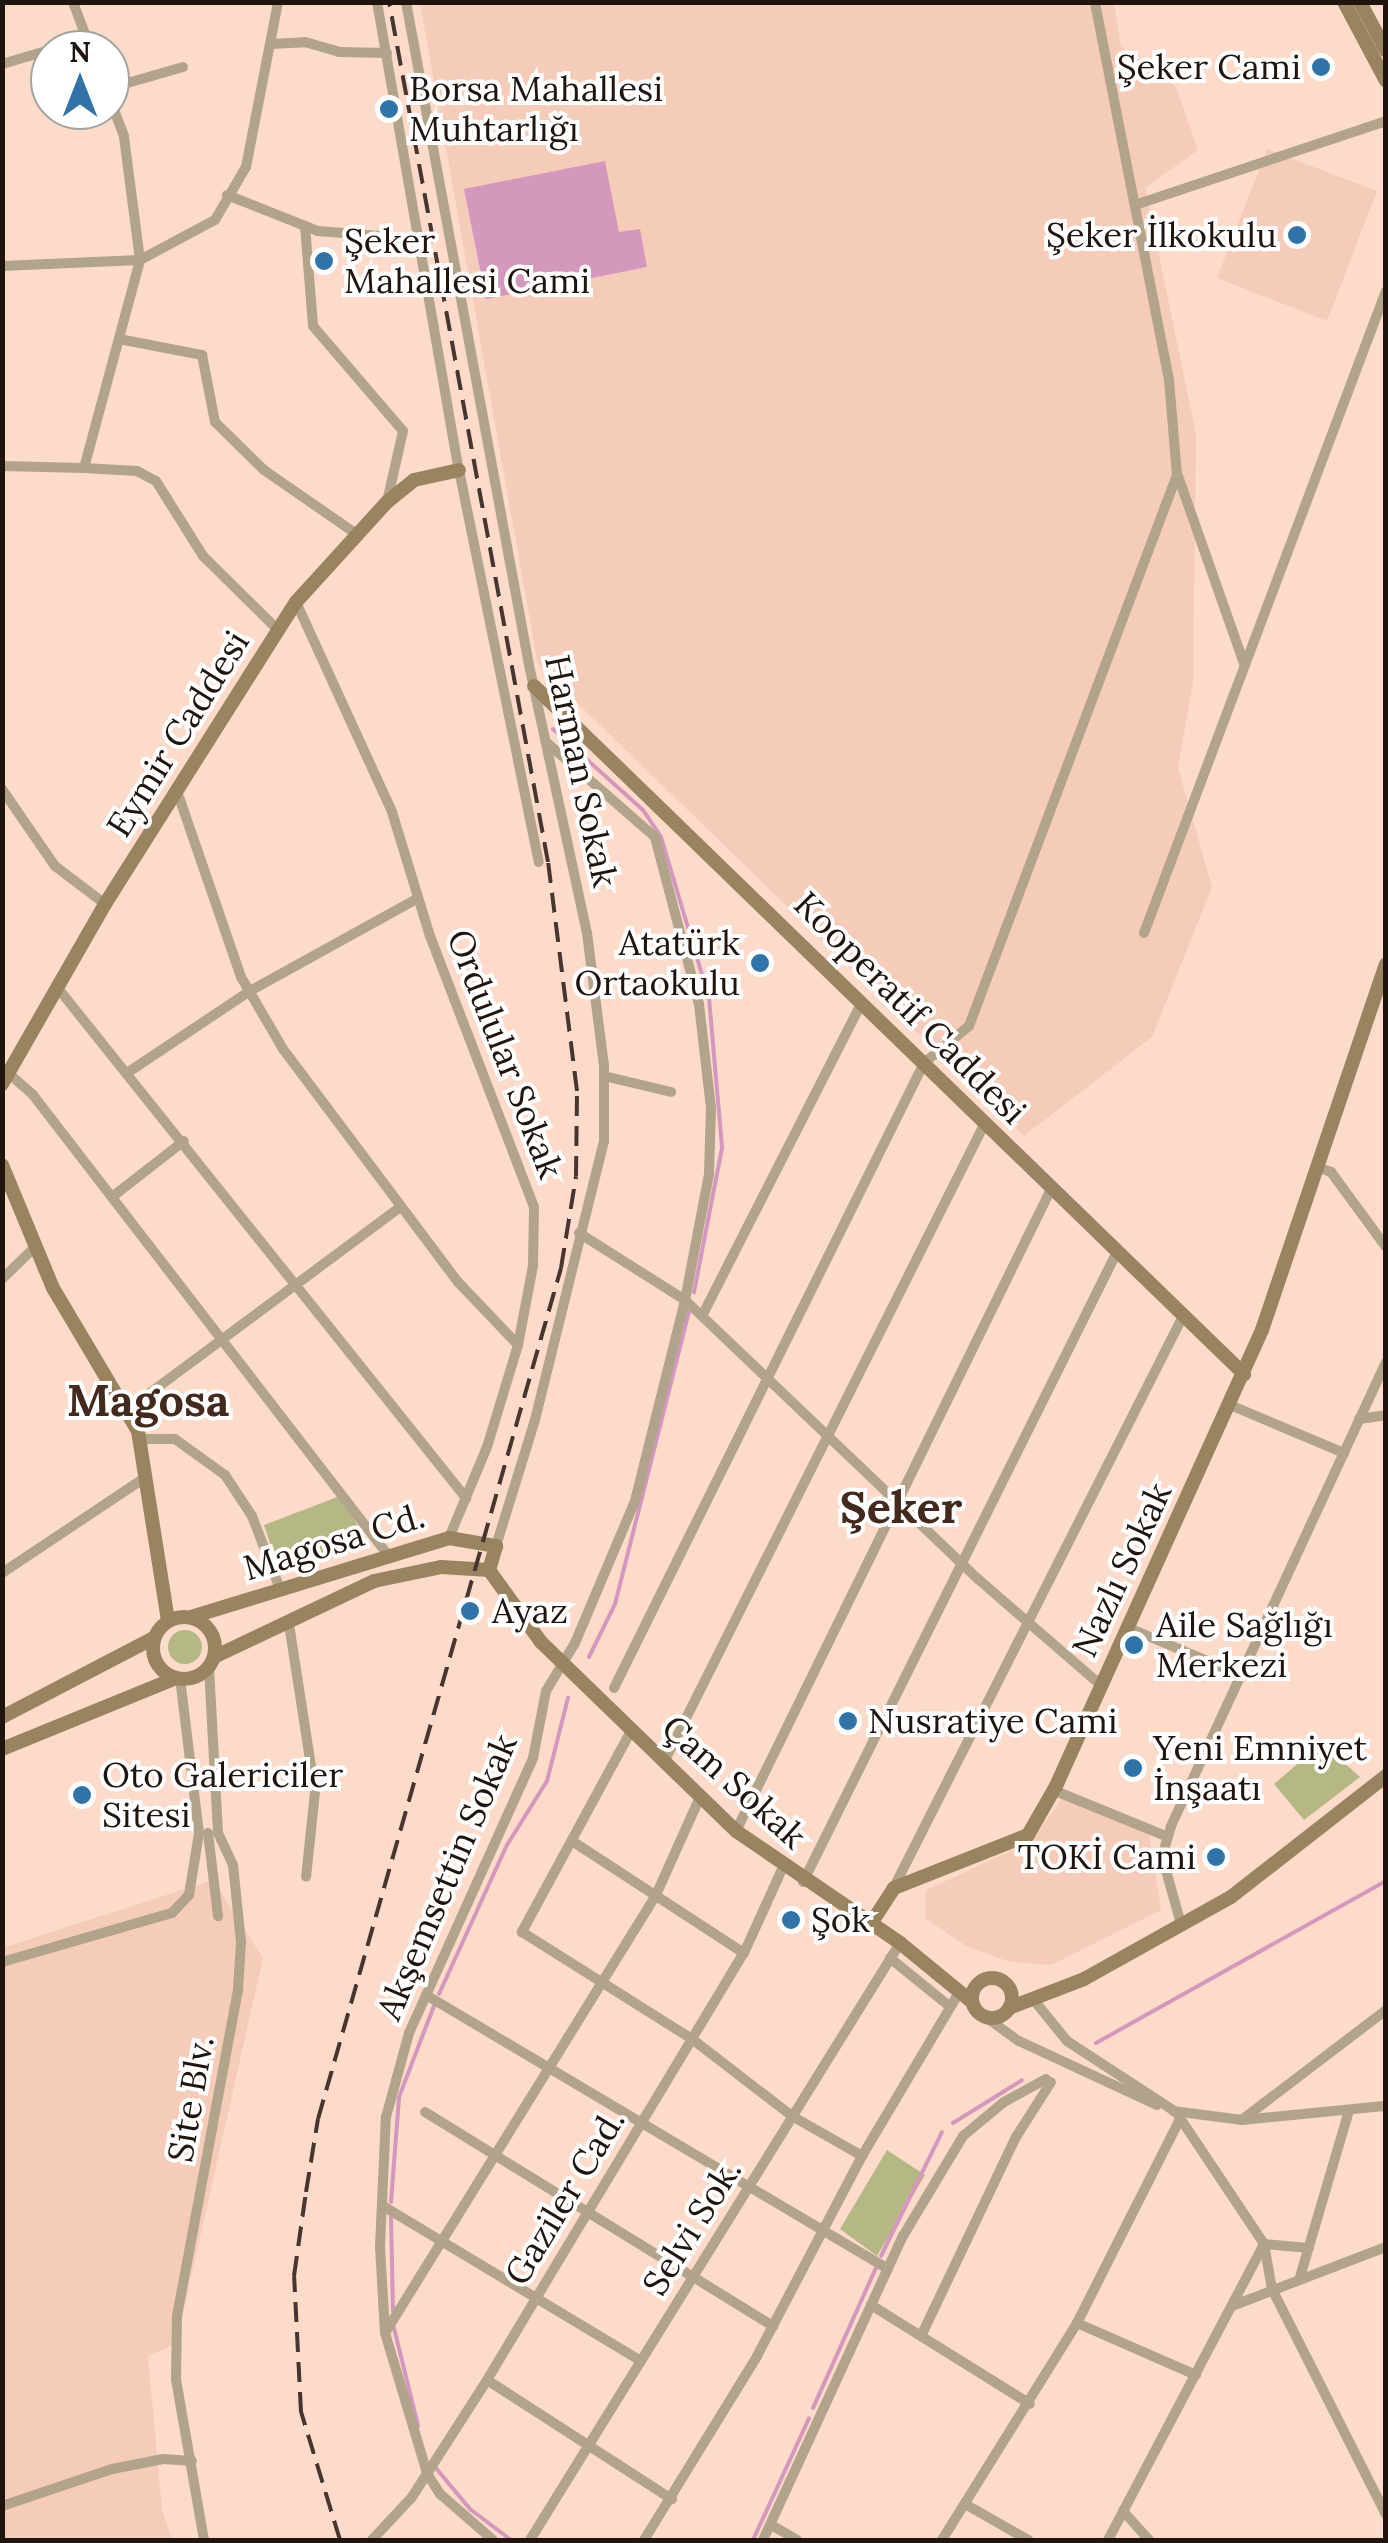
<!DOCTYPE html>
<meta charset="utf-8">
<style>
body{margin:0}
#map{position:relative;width:1388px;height:2543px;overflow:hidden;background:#fcdbcb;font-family:Lora,serif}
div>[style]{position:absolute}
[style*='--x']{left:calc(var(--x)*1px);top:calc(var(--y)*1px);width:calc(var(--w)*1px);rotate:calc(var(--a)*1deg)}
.built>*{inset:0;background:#f5ccb9}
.green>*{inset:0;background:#b5b785}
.round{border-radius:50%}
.water>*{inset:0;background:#d398bc}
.stream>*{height:4px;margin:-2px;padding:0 2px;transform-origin:2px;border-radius:2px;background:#d398bc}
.street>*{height:10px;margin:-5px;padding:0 5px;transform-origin:5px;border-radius:5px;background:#b2a38b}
.secondary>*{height:14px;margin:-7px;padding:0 7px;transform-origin:7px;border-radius:7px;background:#9a8460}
.secondary>.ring{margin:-7px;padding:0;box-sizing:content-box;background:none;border:14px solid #9a8460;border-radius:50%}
.rail>*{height:4px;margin-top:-2px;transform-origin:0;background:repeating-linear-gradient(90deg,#46362f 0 20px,transparent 0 30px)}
.dots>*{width:28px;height:28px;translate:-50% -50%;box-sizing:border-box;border:5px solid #fff;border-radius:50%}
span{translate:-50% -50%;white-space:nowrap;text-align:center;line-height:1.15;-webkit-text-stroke:8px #fff;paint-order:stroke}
.poi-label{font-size:35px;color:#20140f}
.right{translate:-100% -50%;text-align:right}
.left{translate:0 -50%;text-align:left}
.street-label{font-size:35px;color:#20140f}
.district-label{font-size:45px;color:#432a1e;font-weight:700}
.frame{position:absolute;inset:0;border:5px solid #20140f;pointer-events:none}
.north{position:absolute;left:30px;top:30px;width:100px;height:100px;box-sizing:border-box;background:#fff;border:2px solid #a6a19f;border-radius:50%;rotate:0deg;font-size:28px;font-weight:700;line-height:40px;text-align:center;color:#20140f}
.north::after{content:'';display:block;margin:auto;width:35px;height:45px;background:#2f73a8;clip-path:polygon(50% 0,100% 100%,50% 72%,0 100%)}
</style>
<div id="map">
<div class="built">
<i style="clip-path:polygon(420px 3px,1114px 3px,1121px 46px,1176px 87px,1198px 150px,1145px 188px,1196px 434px,1193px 682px,1178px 768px,1212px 887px,1152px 1037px,1024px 1136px,538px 665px)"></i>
<i style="clip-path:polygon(1267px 149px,1377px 191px,1327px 321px,1217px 278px)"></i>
<i style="clip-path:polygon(1062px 1798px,1149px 1833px,1161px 1910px,1051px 1965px,1010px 1962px,968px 1947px,925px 1918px,926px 1890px,1032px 1841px)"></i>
<i style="clip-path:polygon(213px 1880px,263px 1958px,176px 2344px,148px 2356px,162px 2510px,172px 2540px,3px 2540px,2px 1948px)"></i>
</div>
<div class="green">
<i style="clip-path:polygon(340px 1496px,370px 1546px,280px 1574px,264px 1525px)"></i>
<i class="round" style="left:168px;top:1630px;width:34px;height:34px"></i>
<i style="clip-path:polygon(1322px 1743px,1360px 1777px,1304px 1820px,1274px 1784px)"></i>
<i style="clip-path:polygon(887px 2150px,925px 2175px,877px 2256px,840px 2229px)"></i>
</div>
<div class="water">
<i style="clip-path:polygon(605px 161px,619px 232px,640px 229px,647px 267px,486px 299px,464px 189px)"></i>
</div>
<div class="stream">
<i style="--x:553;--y:729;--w:121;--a:42"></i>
<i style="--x:643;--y:810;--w:32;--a:56"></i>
<i style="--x:661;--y:837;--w:168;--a:73.4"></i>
<i style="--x:709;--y:998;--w:151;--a:85"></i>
<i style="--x:722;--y:1148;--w:147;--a:101"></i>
<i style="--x:589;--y:1657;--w:59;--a:-63.9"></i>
<i style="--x:615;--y:1604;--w:301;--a:-75.8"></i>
<i style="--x:439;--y:1994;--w:164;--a:-65.5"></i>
<i style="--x:507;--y:1845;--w:75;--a:-58"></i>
<i style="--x:547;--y:1781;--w:86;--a:-75.8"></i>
<i style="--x:1096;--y:2043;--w:332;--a:-29.2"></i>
<i style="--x:953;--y:2123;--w:81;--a:-31.9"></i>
<i style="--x:391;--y:2202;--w:105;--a:-85.6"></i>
<i style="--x:399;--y:2097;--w:97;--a:-69"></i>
<i style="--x:391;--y:2216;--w:95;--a:88.8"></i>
<i style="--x:881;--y:2256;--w:138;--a:-63.8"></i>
<i style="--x:394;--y:2328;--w:101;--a:76.2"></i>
<i style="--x:813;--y:2408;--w:154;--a:-65.8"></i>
<i style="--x:435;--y:2467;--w:55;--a:50.2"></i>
<i style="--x:470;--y:2509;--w:51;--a:37.1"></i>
<i style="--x:753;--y:2540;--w:134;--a:-65.3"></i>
</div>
<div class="street">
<i style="--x:73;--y:2;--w:51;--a:69.4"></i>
<i style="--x:377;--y:2;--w:475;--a:80.1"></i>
<i style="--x:459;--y:470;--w:400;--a:78.5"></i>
<i style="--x:406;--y:2;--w:674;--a:79.49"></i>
<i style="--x:529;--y:665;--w:274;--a:77.8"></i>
<i style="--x:587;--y:933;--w:133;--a:82.7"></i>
<i style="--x:604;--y:1065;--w:76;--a:90"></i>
<i style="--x:604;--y:1141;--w:287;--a:103.9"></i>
<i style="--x:535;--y:1420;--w:132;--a:107.2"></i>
<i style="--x:270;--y:44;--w:35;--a:-3"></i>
<i style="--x:305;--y:42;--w:35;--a:16"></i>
<i style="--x:339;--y:52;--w:48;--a:1.2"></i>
<i style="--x:2;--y:64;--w:89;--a:-16.4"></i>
<i style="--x:110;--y:88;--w:76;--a:-16"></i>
<i style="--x:227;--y:195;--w:98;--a:21.6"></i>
<i style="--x:318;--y:231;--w:99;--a:4.6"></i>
<i style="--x:1135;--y:205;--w:265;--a:-18.5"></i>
<i style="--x:305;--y:226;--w:100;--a:85.4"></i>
<i style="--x:313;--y:326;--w:138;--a:49.4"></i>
<i style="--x:403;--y:431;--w:73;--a:102.7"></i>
<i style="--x:2;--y:266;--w:138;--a:-2.5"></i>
<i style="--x:140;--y:260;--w:125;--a:-97.4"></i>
<i style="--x:124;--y:136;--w:39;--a:-111"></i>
<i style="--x:119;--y:339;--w:85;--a:10.9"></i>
<i style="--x:202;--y:355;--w:68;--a:79"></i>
<i style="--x:215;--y:422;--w:69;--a:44.4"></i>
<i style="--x:264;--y:470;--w:114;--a:34.7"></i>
<i style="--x:2;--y:466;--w:82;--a:1.4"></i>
<i style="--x:84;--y:468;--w:215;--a:-74.9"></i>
<i style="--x:140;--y:260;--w:85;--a:-28.1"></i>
<i style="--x:215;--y:220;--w:61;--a:-59.7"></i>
<i style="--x:246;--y:167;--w:168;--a:-79"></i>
<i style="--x:84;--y:468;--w:53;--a:3.2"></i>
<i style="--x:137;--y:471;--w:21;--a:28"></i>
<i style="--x:156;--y:481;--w:89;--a:57.9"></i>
<i style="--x:203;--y:556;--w:107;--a:44.6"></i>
<i style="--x:1178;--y:476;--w:201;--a:70.6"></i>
<i style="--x:296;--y:602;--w:231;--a:65.4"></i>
<i style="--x:392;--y:812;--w:130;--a:73"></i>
<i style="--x:430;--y:936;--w:290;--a:69"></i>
<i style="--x:534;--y:1207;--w:59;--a:91"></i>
<i style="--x:533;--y:1266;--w:80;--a:100.8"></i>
<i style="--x:518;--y:1345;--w:107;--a:106.9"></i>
<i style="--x:487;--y:1447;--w:99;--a:112.7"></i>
<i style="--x:2;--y:789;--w:93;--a:55.5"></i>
<i style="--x:55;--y:866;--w:63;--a:37.2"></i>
<i style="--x:178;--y:794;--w:194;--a:71"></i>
<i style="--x:241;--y:977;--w:83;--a:59.7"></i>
<i style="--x:283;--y:1049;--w:291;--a:53.1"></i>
<i style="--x:458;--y:1282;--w:87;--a:46.4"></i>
<i style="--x:1144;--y:933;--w:686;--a:-69.35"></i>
<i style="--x:57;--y:987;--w:655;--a:51.33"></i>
<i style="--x:7;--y:1072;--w:35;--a:41"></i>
<i style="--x:33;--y:1095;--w:581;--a:52.34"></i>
<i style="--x:127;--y:1073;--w:148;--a:-33.7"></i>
<i style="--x:250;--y:991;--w:191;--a:-28.9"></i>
<i style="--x:604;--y:1076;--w:69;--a:13.4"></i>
<i style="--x:1319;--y:1168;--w:13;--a:18"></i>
<i style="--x:1331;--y:1172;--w:93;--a:53.7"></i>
<i style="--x:112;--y:1197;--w:91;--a:-37.9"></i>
<i style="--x:579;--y:1233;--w:125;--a:32.3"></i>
<i style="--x:685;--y:1300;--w:405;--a:43.6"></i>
<i style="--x:978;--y:1579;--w:164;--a:40.8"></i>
<i style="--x:2;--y:1279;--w:46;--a:-44.1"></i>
<i style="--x:702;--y:1316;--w:352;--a:-63"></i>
<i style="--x:1230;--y:1405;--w:124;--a:22.8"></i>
<i style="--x:127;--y:1410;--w:340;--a:-36.6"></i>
<i style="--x:1359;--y:1419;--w:27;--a:-8"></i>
<i style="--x:140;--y:1439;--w:35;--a:0"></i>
<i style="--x:175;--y:1439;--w:62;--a:35.8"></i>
<i style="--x:225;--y:1475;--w:49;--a:56.6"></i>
<i style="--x:252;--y:1516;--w:78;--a:69"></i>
<i style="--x:2;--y:1573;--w:173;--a:-33.7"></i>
<i style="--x:289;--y:1624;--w:170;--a:81.2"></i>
<i style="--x:315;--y:1792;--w:85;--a:96"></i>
<i style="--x:1129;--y:1628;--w:124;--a:22.8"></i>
<i style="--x:614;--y:1688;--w:698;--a:-63.62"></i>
<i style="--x:924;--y:1063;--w:58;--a:-39.4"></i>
<i style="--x:969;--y:1026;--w:589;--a:-69.32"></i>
<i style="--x:1177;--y:475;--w:95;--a:-94.8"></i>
<i style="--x:1169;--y:380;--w:385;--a:-101.1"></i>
<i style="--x:631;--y:1731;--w:229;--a:118.5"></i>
<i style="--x:522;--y:1932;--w:201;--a:32.2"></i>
<i style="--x:692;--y:2039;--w:126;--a:37.6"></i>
<i style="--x:792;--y:2116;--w:81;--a:29.7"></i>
<i style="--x:664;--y:1762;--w:715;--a:-63.33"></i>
<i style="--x:1053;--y:1790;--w:124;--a:22.2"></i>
<i style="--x:736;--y:1831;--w:715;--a:-63.86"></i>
<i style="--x:208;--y:1833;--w:84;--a:83.1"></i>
<i style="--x:572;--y:1841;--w:205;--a:33.1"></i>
<i style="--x:803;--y:1882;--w:702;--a:-63.51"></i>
<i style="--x:894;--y:1887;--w:638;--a:-63.15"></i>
<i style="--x:1181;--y:1924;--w:71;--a:-105.6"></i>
<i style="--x:1162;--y:1856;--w:31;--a:-73"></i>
<i style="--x:1171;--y:1826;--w:511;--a:-65.14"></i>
<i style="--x:890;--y:1958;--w:76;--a:39.1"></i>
<i style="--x:2;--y:1962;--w:177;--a:-16.1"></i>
<i style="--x:172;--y:1913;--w:25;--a:-47"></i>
<i style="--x:189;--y:1895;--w:63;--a:-80.8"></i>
<i style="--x:199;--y:1833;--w:155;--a:-97"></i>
<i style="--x:426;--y:1995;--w:537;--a:30.67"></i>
<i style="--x:1033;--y:1999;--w:54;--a:51"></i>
<i style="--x:1067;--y:2041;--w:130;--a:33.1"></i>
<i style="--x:1176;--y:2112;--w:159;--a:56.3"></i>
<i style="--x:1264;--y:2244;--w:46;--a:79.9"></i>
<i style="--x:1272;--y:2289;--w:253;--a:63.2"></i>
<i style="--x:987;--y:2018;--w:39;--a:36"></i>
<i style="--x:1019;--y:2041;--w:152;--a:24.9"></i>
<i style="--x:1173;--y:2111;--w:70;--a:7.4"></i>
<i style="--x:1242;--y:2120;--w:145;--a:-5.6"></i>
<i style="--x:425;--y:2112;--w:409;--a:31.6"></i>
<i style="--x:1243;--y:2119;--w:180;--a:-37.3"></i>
<i style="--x:383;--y:2206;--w:301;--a:31"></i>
<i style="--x:1300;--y:2277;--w:173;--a:-73.6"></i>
<i style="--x:871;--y:2305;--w:187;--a:31.9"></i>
<i style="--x:1232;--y:2306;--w:165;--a:-21"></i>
<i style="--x:1077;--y:2323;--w:130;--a:23.6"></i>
<i style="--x:385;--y:2333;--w:515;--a:-58.25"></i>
<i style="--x:656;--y:1895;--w:107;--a:-65.8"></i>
<i style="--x:922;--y:2334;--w:218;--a:-64.5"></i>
<i style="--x:1016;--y:2137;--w:65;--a:-57.5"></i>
<i style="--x:487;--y:2380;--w:220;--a:32.8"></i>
<i style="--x:965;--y:2504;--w:73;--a:29.7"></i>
<i style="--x:2;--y:2506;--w:116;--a:-18.6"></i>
<i style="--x:112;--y:2469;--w:52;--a:-11.1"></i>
<i style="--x:163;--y:2459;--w:29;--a:4"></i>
<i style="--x:1123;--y:2511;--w:39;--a:48"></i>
<i style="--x:773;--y:2526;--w:28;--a:30"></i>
<i style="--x:204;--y:2540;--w:163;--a:-99.9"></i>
<i style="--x:176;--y:2379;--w:63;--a:-89.1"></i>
<i style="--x:177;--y:2316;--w:333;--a:-79.4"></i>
<i style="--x:238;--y:1989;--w:47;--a:-86.3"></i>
<i style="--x:241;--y:1942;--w:77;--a:-95.9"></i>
<i style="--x:233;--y:1865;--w:35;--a:-115"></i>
<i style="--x:218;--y:1833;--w:166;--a:-93.1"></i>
<i style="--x:372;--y:2540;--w:59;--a:-47.1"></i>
<i style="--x:412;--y:2497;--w:139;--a:-57.3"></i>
<i style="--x:487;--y:2380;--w:498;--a:-59"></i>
<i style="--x:744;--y:1953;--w:94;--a:-65.6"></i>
<i style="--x:493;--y:2540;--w:70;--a:-139"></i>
<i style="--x:440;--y:2494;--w:25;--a:-122"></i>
<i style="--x:427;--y:2473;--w:146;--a:-106.7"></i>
<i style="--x:385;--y:2333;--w:86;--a:-93.3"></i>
<i style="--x:380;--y:2247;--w:130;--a:-87.4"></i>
<i style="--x:386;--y:2117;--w:87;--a:-74.7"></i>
<i style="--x:409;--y:2033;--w:302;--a:-65.7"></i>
<i style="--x:533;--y:1758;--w:68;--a:-79"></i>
<i style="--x:546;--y:1691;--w:56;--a:-58.9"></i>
<i style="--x:575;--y:1643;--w:154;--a:-67.1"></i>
<i style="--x:635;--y:1501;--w:207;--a:-76"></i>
<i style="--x:685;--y:1300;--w:128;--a:-79.2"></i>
<i style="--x:709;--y:1174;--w:66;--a:-88.3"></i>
<i style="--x:711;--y:1108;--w:105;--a:-96.6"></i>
<i style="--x:699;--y:1004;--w:173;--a:-104.8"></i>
<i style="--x:655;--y:837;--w:145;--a:-138.9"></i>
<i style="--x:530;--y:2540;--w:702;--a:-58.21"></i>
<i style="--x:644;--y:2540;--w:216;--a:-58.4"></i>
<i style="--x:757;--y:2356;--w:226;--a:-62.3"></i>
<i style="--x:862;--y:2156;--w:192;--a:-59.3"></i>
<i style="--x:763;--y:2540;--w:335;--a:-65.3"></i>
<i style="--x:903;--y:2236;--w:117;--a:-59"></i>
<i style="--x:963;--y:2136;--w:53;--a:-39.7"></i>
<i style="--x:1004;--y:2102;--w:48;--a:-28.7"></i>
<i style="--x:942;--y:2540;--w:256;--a:-58.1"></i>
<i style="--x:1077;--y:2323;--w:229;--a:-63.2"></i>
<i style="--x:1108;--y:2540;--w:335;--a:-62.2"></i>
<i style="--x:1264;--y:2244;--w:45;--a:5.1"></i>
</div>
<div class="secondary">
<i style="--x:1344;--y:2;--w:89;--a:62"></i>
<i style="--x:1360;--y:2;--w:55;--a:62"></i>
<i style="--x:534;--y:686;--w:989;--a:44.1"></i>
<i style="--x:2;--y:1084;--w:207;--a:-60.2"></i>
<i style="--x:105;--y:904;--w:357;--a:-57.7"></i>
<i style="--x:296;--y:602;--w:135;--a:-47.7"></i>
<i style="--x:387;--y:502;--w:35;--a:-39"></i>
<i style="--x:414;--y:480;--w:46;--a:-12.5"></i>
<i style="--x:2;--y:1165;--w:133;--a:67.5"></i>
<i style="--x:53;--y:1288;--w:166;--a:59.3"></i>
<i style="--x:138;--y:1431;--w:192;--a:81"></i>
<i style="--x:489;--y:1570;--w:89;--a:54.2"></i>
<i style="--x:541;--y:1642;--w:272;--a:44.1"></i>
<i style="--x:736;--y:1831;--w:199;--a:34.3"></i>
<i style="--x:900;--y:1943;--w:93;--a:39.3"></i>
<i class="ring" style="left:153px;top:1617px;width:48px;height:48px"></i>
<i style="--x:191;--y:1617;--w:270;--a:-17"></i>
<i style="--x:449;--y:1538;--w:48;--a:9.7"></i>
<i style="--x:496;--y:1546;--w:25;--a:106"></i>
<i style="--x:214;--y:1657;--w:177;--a:-25.4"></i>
<i style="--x:374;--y:1581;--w:68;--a:-11.8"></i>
<i style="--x:441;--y:1567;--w:48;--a:3.6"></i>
<i style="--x:2;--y:1717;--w:171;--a:-27.5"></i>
<i style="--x:2;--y:1749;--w:188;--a:-22.2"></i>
<i style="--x:870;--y:1925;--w:44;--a:-57"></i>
<i style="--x:894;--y:1888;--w:144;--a:-21.6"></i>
<i style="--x:1028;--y:1835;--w:56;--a:-60.3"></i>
<i style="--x:1056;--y:1786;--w:500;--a:-65.69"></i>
<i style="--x:1262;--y:1330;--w:386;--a:-71.3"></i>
<i class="ring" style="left:972px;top:1978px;width:26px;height:26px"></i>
<i style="--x:1009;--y:2008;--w:80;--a:-21.1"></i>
<i style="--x:1084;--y:1979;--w:168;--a:-29.2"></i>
<i style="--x:1231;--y:1897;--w:197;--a:-38"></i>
</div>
<div class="rail">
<i style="--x:340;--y:2540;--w:134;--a:-106.9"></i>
<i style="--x:301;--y:2412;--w:136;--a:-92.9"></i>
<i style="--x:294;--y:2276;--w:85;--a:-81.9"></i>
<i style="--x:306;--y:2192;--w:74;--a:-80.7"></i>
<i style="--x:318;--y:2119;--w:885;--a:-74.06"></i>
<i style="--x:561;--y:1268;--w:93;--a:-80.7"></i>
<i style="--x:576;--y:1176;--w:85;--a:-89.3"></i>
<i style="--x:577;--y:1091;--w:231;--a:-97.2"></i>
<i style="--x:548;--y:862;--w:875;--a:-100.47"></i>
</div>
<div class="dots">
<i style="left:1321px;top:67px;background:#2f73a8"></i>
<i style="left:389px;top:109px;background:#2f73a8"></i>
<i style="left:1297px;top:235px;background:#2f73a8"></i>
<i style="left:324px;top:261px;background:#2f73a8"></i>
<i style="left:760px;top:963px;background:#2f73a8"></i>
<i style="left:470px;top:1611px;background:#2f73a8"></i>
<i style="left:1134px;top:1645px;background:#2f73a8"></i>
<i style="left:848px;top:1721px;background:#2f73a8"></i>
<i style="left:1133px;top:1768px;background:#2f73a8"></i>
<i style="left:82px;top:1795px;background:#2f73a8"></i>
<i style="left:1216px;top:1857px;background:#2f73a8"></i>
<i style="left:791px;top:1920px;background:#2f73a8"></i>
</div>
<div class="poi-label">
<span class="right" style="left:1301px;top:67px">Şeker Cami</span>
<span class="left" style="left:409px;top:109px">Borsa Mahallesi<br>Muhtarlığı</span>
<span class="right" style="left:1277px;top:235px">Şeker İlkokulu</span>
<span class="left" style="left:344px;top:261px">Şeker<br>Mahallesi Cami</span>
<span class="right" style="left:740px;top:963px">Atatürk<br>Ortaokulu</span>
<span class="left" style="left:492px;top:1611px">Ayaz</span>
<span class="left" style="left:1156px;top:1645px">Aile Sağlığı<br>Merkezi</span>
<span class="left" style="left:868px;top:1721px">Nusratiye Cami</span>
<span class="left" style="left:1153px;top:1768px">Yeni Emniyet<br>İnşaatı</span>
<span class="left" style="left:102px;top:1795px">Oto Galericiler<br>Sitesi</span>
<span class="right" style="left:1196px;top:1857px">TOKİ Cami</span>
<span class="left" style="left:811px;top:1920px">Şok</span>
</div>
<div class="street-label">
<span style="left:178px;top:734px;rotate:-58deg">Eymir Caddesi</span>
<span style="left:581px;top:771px;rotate:78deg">Harman Sokak</span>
<span style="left:910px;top:1008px;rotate:45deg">Kooperatif Caddesi</span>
<span style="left:505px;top:1054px;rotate:69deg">Ordulular Sokak</span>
<span style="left:334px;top:1542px;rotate:-17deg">Magosa Cd.</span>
<span style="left:1122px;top:1570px;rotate:-65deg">Nazlı Sokak</span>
<span style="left:734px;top:1782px;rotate:42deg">Çam Sokak</span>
<span style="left:447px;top:1877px;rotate:-67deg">Akşemsettin Sokak</span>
<span style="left:191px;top:2099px;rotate:-80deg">Site Blv.</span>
<span style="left:565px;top:2197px;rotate:-59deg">Gaziler Cad.</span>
<span style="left:692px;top:2227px;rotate:-58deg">Selvi Sok.</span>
</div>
<div class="district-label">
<span style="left:148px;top:1400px">Magosa</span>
<span style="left:901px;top:1507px">Şeker</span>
</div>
<div class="frame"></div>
<div class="north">N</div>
</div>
